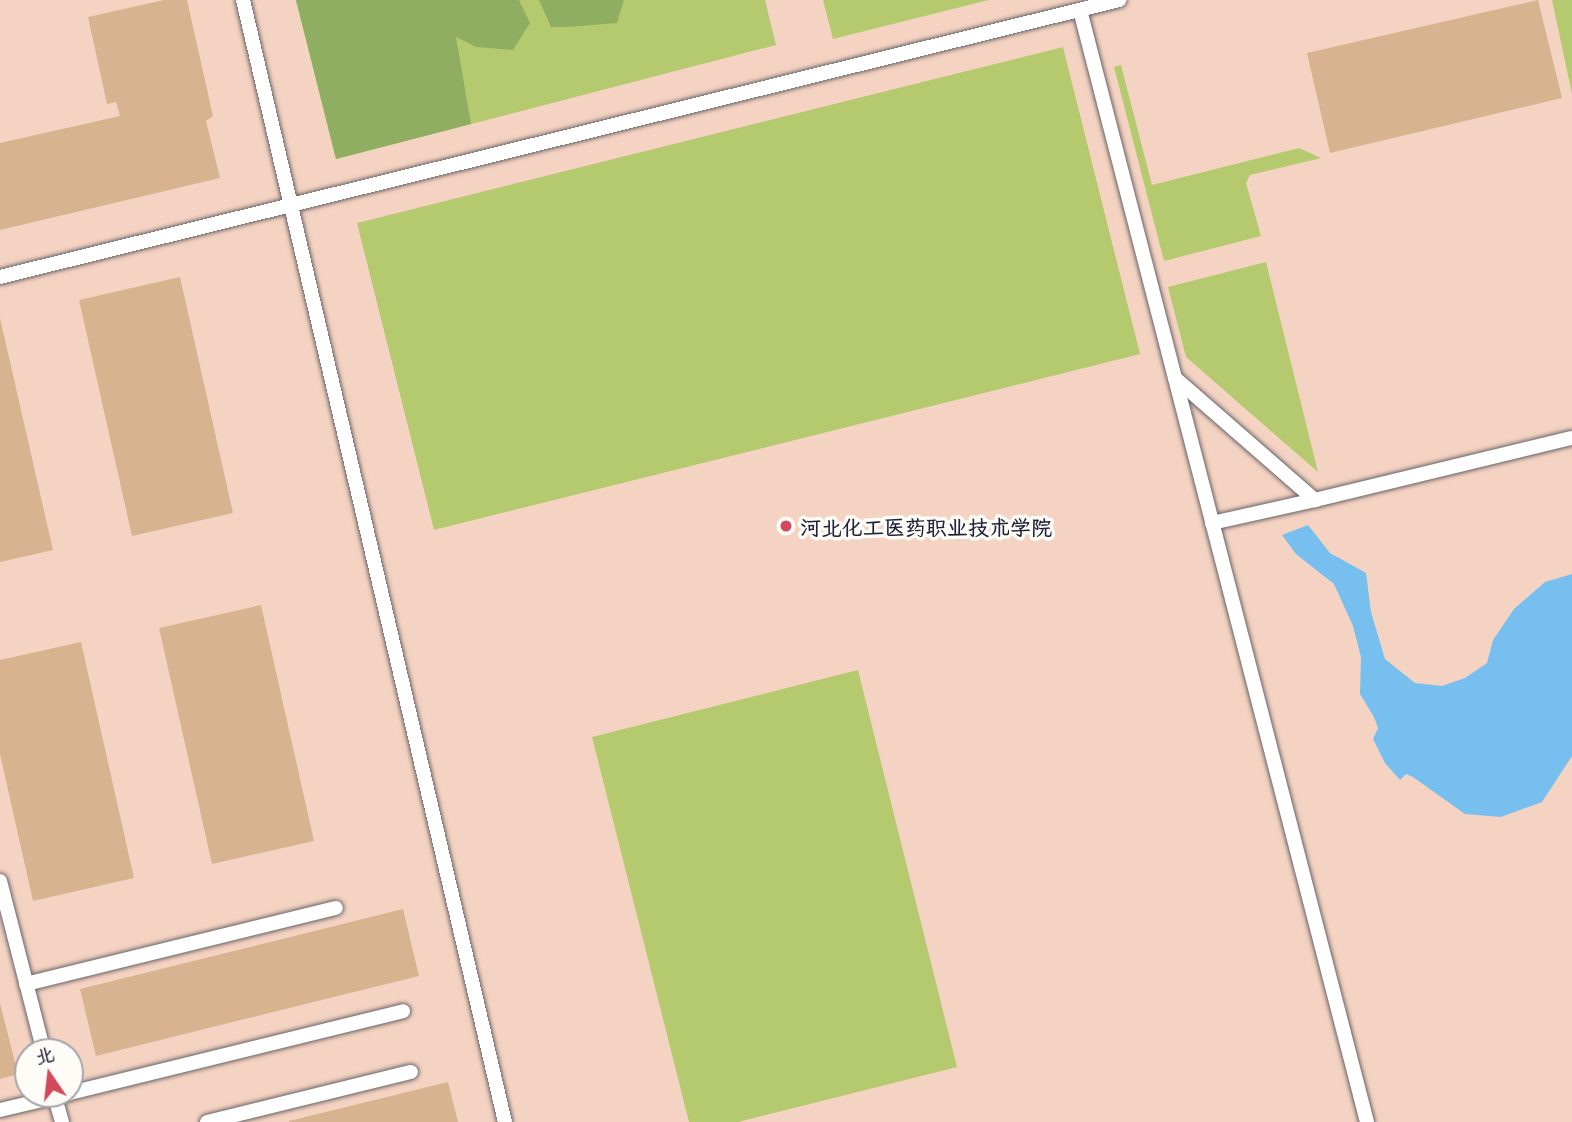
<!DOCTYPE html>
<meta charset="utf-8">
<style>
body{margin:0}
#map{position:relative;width:1572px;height:1122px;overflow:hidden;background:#ecdfbc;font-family:"Playpen Sans","LXGW WenKai TC",sans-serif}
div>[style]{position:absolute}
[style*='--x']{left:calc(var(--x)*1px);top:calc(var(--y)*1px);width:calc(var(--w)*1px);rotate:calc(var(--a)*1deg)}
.built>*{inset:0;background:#f5d3c2}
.green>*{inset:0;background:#b5ca6f}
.forest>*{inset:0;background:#90ae62}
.water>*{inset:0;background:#77bfef}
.building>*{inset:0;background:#d8b390}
.roads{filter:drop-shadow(0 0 2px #696468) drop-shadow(0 0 2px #696468)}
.service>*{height:14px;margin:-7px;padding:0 7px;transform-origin:7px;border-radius:7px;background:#fff}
.dots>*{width:19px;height:19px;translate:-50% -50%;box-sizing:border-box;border:4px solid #fdfcf7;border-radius:50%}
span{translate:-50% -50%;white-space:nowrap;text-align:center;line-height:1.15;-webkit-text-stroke:7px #fdfcf7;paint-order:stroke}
.poi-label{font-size:21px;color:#22223b;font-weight:700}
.left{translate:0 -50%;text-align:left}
.north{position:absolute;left:14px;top:1038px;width:70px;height:70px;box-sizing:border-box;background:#fdfcf7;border:2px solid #a5a5ac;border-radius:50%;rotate:346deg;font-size:19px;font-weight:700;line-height:28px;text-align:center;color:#22223b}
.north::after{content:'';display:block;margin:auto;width:24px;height:32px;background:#d1495b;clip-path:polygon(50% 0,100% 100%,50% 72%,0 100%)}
</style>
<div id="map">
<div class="built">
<i style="clip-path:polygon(evenodd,0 0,1572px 0,1572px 1122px,0 1122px,0 0,28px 1052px,70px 1052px,70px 1094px,28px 1094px,28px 1052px)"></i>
</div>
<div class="green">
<i style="clip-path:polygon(296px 0,765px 0,776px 45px,336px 159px)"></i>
<i style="clip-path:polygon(823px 0,989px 0,833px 39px)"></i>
<i style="clip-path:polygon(1552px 0,1572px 0,1572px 94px)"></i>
<i style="clip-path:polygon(1063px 47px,1140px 354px,434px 530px,357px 223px)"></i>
<i style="clip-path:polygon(1121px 65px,1152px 185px,1299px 148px,1321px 158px,1250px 175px,1246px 183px,1261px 236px,1164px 261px,1114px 67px)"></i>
<i style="clip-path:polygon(1266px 262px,1318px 472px,1186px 357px,1168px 287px)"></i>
<i style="clip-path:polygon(858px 670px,957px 1067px,738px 1122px,689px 1122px,592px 737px)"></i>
</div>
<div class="forest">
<i style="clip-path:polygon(296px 0,519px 0,530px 23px,513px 50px,476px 47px,456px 37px,471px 124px,336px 159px)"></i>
<i style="clip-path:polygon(539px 0,624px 0,617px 23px,568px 27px,551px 27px)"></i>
</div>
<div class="water">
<i style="clip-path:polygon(1308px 525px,1330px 553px,1366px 573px,1371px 612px,1385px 659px,1415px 683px,1442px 686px,1465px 678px,1487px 663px,1493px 640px,1514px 609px,1545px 582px,1572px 574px,1572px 756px,1542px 802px,1501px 817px,1465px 814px,1413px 777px,1406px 774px,1400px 780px,1385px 763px,1373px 739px,1378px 728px,1374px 717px,1360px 694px,1361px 657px,1353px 626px,1334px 584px,1296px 554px,1282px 535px)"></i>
</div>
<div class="building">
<i style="clip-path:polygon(164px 0,187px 0,213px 116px,206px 121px,220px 178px,0 230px,0 143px,120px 116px,116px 102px,107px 104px,88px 17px)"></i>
<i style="clip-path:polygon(1538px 0,1562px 98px,1330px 153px,1307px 53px)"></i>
<i style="clip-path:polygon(180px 277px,233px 513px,132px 536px,79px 300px)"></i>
<i style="clip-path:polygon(0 318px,53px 550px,0 562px)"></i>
<i style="clip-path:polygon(261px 605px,314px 841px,212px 864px,159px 628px)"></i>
<i style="clip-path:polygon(81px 642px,134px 878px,33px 901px,0 754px,0 660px)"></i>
<i style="clip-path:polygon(403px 909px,419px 976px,96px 1056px,80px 989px)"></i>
<i style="clip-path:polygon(0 1003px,18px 1074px,0 1079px)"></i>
<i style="clip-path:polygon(448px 1082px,458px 1122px,289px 1122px,289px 1121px)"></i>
</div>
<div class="roads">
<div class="service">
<i style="--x:243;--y:0;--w:1152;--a:76.86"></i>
<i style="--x:1080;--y:10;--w:1148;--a:75.53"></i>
<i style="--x:0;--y:277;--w:1153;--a:-13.9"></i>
<i style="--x:1175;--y:378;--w:186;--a:41.1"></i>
<i style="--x:1315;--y:500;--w:264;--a:-13.6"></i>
<i style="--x:1212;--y:523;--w:106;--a:-12.6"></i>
<i style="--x:0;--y:881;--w:177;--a:75.6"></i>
<i style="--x:26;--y:984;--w:319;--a:-13.8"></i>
<i style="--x:70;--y:1093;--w:343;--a:-13.8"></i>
<i style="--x:54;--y:1094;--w:29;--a:74"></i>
<i style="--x:0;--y:1110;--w:70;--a:-13.2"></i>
<i style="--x:207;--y:1122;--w:210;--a:-13.8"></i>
</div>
</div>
<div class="dots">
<i style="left:786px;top:526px;background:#d1495b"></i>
</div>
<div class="poi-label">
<span class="left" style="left:800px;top:526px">河北化工医药职业技术学院</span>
</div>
<div class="north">北</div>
</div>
